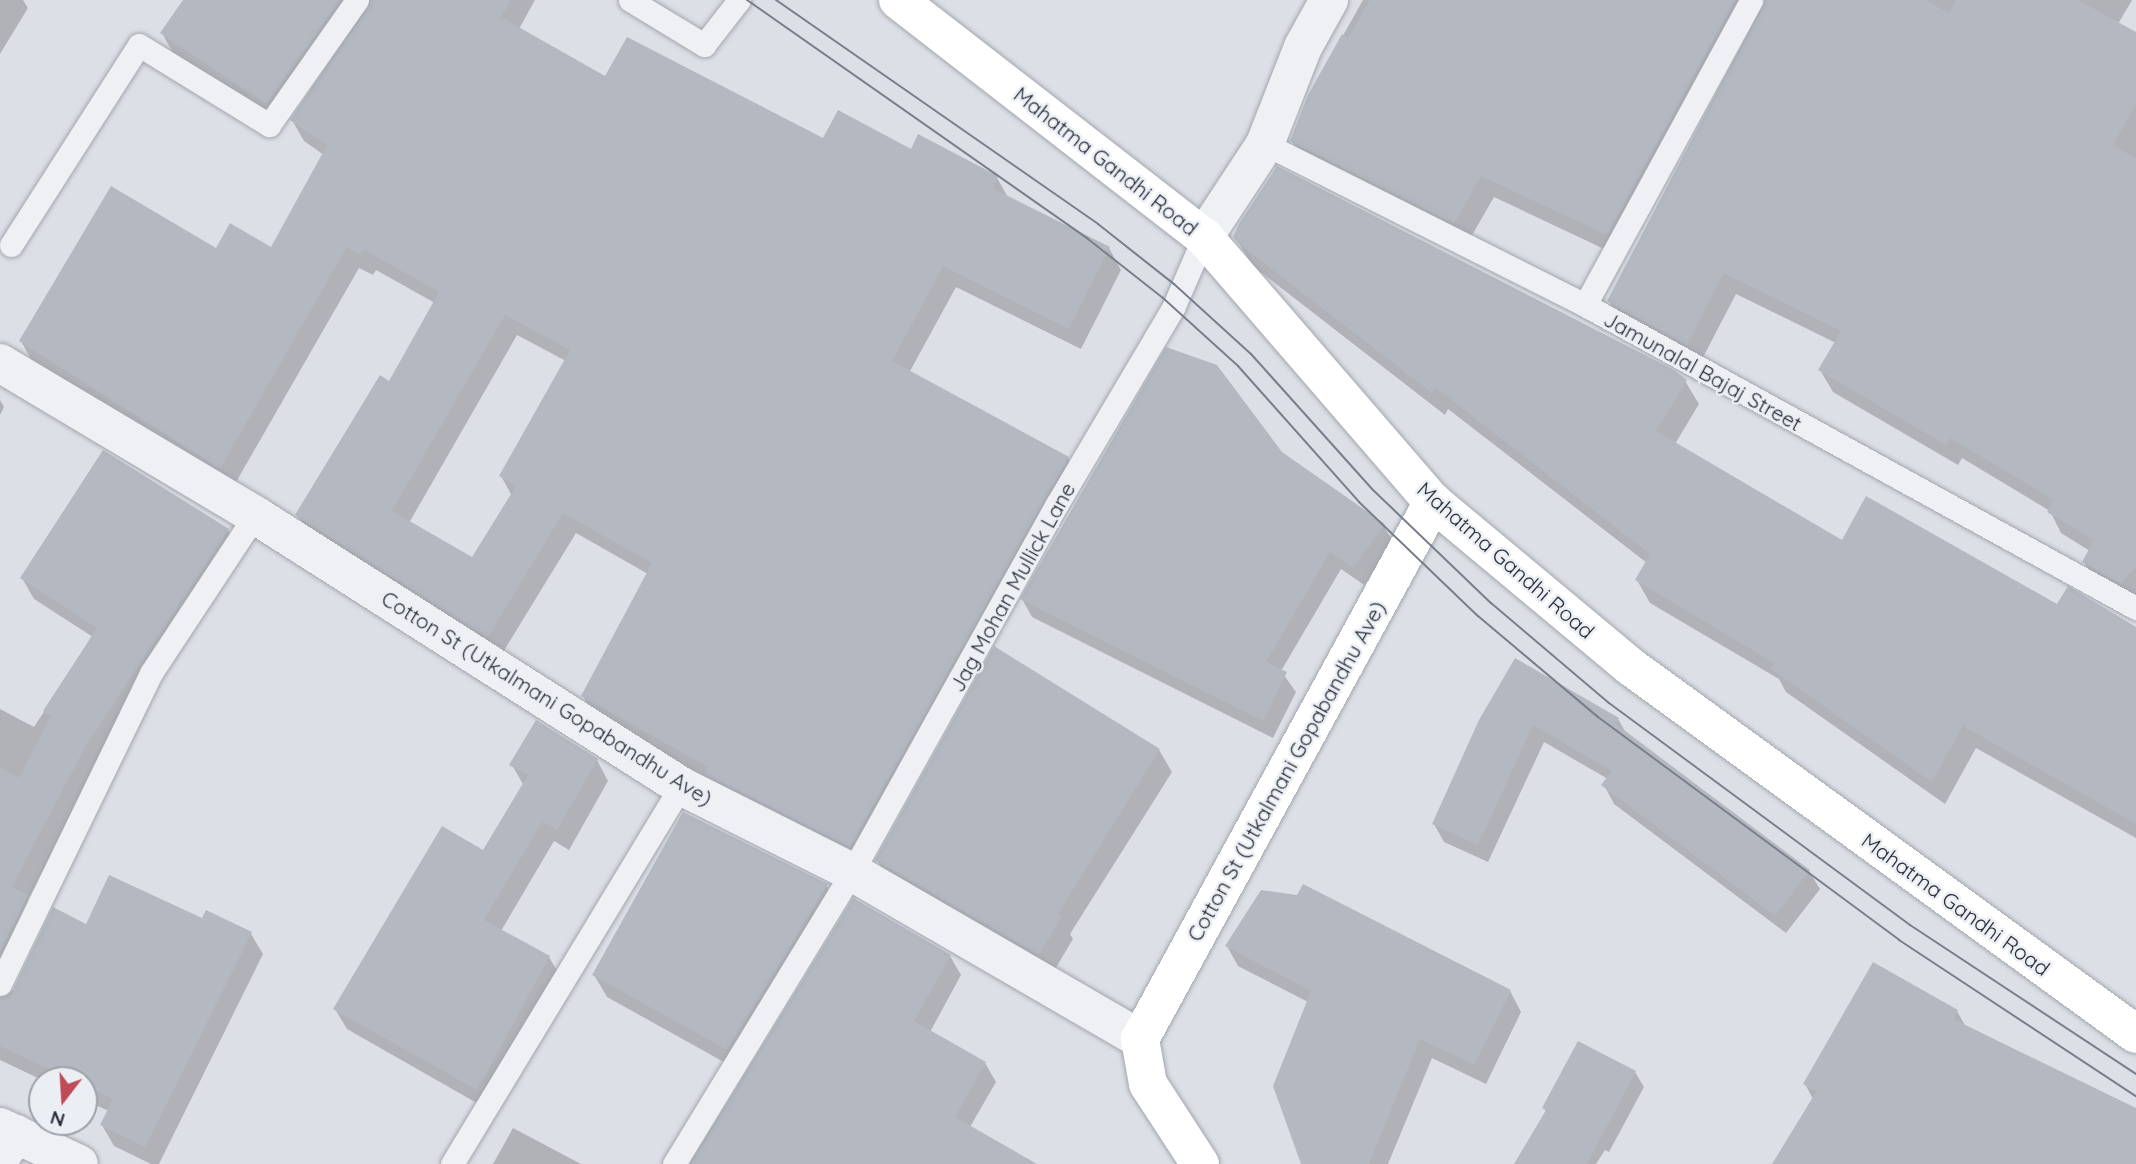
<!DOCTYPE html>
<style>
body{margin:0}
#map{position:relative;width:2136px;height:1164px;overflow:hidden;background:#dcdfe5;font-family:Quicksand,sans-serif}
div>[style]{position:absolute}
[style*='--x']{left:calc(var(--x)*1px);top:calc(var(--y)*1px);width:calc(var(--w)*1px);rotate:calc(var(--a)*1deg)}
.shadow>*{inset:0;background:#0003}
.building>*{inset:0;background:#b4b9c1}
.roads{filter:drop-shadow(0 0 2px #a2a6ae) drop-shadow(0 0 2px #a2a6ae)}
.service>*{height:23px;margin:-11.5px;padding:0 11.5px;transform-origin:11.5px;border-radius:11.5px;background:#eff0f4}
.minor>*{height:38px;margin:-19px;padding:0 19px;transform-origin:19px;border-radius:19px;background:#eff0f4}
.tertiary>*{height:38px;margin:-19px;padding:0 19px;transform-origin:19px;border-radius:19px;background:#eff0f4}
.secondary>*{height:38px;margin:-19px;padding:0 19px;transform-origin:19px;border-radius:19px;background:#fff}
.primary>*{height:38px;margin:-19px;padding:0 19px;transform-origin:19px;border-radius:19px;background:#fff}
.tram>*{height:2px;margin:-1px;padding:0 1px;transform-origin:1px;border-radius:1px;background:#777f8d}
span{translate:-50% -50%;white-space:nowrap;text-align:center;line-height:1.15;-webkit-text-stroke:5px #ebeef3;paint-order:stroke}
.street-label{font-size:21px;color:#282d3a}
.north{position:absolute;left:28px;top:1066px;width:70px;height:70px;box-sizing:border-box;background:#ebeef3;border:2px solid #9da1a9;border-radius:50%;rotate:197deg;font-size:19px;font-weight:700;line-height:28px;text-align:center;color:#282d3a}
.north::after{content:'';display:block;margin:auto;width:24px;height:32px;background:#c04b58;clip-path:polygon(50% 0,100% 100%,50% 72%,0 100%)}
</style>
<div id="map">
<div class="shadow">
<i style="clip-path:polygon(0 0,23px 0,28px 8px,0 54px)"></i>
<i style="clip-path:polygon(evenodd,185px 0,535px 0,519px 29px,606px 79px,823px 140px,912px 151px,997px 178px,1009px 199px,1109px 248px,1121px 270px,1081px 349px,956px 287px,909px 373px,1068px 458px,1080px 479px,863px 867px,595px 718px,583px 696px,648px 574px,576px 533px,500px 657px,310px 536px,297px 515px,390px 383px,435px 303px,376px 270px,373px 275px,359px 268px,232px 489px,33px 363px,21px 341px,217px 251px,272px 249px,324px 155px,304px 141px,292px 120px,372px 6px,358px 13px,279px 125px,174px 55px,162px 33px,185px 0,517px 335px,566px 361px,501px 476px,512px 496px,473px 560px,409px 523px,517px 335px)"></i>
<i style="clip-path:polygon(1363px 0,2132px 0,2118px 24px,2136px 34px,2136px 600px,2096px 584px,2084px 562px,2090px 551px,2061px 533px,2050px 511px,1962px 458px,1958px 465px,1833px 392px,1820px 370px,1836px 343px,1736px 294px,1699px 365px,1622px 323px,1609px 301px,1764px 9px,1757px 9px,1619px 256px,1494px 197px,1467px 244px,1304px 162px,1292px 141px,1309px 96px)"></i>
<i style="clip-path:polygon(1235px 237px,1685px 381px,1699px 404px,1675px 444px,1842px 542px,2136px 629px,2136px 838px,1976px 748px,1945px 804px,1786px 692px,1779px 679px,1650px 603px,1637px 580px,1647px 563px,1448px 409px,1445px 415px,1253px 266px)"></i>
<i style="clip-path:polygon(0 400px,4px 407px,0 415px)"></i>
<i style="clip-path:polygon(1281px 453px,1383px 525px,1394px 543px,1364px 585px,1341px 569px,1281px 671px,1296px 692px,1273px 738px,1032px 617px,1022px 599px)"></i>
<i style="clip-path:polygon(228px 530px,240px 551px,97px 768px,28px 899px,39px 917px,2px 998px,10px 997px,54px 910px,87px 926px,203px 921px,251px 934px,263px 954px,159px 1164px,151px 1164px,114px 1146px,102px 1125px,109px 1111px,84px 1100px,84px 1080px,42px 1080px,0 1060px,0 709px,34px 727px,93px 637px,34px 599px,22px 578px)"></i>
<i style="clip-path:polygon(1618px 719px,1626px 733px,1809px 871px,1820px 889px,1786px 933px,1614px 804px,1604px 785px,1608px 779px,1544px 742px,1488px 862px,1444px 842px,1434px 824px,1480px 721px)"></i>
<i style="clip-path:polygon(1159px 750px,1172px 772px,1070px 934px,1073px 939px,1051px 976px,889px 882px,877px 860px)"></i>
<i style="clip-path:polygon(597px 760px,608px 781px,569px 850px,554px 841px,501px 931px,549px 957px,561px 978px,489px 1110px,347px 1029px,335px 1009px,483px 852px,524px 786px,512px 765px)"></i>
<i style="clip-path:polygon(827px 886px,839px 907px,740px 1071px,607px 997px,594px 975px)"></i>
<i style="clip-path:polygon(853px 900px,950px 956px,961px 975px,930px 1032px,985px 1063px,996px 1082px,970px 1127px,1034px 1164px,689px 1164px)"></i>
<i style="clip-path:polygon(1227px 946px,1510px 991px,1521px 1012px,1486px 1084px,1432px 1058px,1388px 1164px,1303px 1164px,1308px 1002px,1238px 966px)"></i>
<i style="clip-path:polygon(1957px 1011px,1966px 1027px,2136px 1111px,2136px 1164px,1774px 1164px,1813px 1099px,1805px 1084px)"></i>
<i style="clip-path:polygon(1635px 1072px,1644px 1087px,1609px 1152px,1605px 1150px,1596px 1164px,1516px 1164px,1547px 1113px,1544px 1108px)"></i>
<i style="clip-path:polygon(513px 1128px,581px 1164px,493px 1164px)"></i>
</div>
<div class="building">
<i style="clip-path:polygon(183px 0,340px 0,266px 104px,160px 33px)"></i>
<i style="clip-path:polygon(evenodd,371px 0,511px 0,501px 17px,605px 76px,627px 37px,823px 138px,838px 110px,911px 149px,918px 134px,998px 176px,992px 188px,1110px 247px,1069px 329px,943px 266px,892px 361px,1069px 457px,850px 847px,705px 774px,708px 767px,581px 696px,652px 563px,563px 513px,488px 637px,295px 515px,380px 375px,389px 381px,439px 292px,363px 249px,360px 255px,347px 247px,220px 469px,19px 341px,111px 186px,216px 248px,230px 223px,271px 247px,327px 145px,290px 120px,371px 0,505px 315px,570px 350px,499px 476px,516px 486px,472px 557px,392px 511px,505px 315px)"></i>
<i style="clip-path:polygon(1370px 0,1735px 0,1607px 235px,1481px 176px,1454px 224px,1290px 141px,1308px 95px,1342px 34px,1348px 38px)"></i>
<i style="clip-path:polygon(1765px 0,1925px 0,1949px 13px,1956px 0,2078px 0,2136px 32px,2136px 104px,2113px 145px,2136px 159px,2136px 566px,2121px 584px,2082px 562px,2094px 540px,2047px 512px,2054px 500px,1950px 438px,1946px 445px,1818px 370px,1841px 331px,1723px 273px,1687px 345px,1607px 301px)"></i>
<i style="clip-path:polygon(1277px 166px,1674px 370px,1687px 380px,1656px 431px,1842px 540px,1866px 496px,2057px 604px,2068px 586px,2136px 627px,2136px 824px,1963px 726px,1932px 782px,1771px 669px,1774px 663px,1635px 580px,1650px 554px,1435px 387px,1432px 393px,1238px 243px,1233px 237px,1239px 224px)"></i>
<i style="clip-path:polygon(1166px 347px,1217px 365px,1282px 452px,1385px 524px,1353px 568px,1330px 552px,1266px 662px,1287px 672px,1263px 721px,1020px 599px)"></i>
<i style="clip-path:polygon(103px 450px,229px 529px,85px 747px,12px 887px,28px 895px,0 952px,0 767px,19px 778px,51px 716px,43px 711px,97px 628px,20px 578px)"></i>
<i style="clip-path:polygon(994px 646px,1160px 749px,1058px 914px,1062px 916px,1039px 955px,875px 860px)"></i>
<i style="clip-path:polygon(1515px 658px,1619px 718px,1616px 724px,1810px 870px,1775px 916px,1601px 785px,1612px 771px,1533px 725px,1478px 845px,1432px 824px,1479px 720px)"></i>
<i style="clip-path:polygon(536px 720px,598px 759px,557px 830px,542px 822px,484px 920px,550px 956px,477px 1090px,333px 1009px,442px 826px,483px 850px,528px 775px,509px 765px)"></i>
<i style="clip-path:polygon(683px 812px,828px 884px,727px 1050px,592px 975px)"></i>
<i style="clip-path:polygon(109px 875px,202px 918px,206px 910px,252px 932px,145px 1147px,100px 1125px,113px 1099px,84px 1085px,84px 1080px,72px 1080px,0 1046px,0 998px,13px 990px,53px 907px,86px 924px)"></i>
<i style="clip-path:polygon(1303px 884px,1511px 990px,1474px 1065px,1420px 1039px,1369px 1164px,1301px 1164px,1273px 1086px,1311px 991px,1225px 946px,1261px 890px,1297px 895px)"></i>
<i style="clip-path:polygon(853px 898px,951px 955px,914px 1021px,986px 1062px,955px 1117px,1037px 1164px,690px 1164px)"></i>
<i style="clip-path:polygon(1873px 962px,1958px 1010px,1953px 1019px,2136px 1108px,2136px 1164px,1772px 1164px,1816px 1092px,1803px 1084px)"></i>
<i style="clip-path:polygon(1578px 1041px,1636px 1071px,1587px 1164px,1514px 1164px,1546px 1110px,1542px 1108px)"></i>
</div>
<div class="roads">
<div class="service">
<i style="--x:630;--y:0;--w:87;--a:31.3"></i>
<i style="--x:704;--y:45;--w:57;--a:-52.1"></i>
<i style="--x:1265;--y:144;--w:358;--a:26.7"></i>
<i style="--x:1585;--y:305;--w:629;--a:28.81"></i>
<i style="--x:11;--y:245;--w:237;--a:-57.4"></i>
<i style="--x:139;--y:45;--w:153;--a:31.6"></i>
<i style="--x:269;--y:125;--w:153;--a:-54.9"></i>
<i style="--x:1585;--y:305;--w:347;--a:-61.4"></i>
<i style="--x:0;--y:984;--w:346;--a:-64.1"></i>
<i style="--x:151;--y:673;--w:189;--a:-56.6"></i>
<i style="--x:452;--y:1164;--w:442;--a:-58.8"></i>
<i style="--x:674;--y:1164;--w:342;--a:-58.6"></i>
<i style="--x:852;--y:872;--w:421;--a:-60.9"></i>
<i style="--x:1057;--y:504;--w:228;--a:-59.4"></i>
<i style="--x:1173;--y:308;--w:77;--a:-66.4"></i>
</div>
<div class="minor">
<i style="--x:0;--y:1158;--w:29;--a:-56"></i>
</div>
<div class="tertiary">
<i style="--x:1204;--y:237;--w:111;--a:-56.7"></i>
<i style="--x:1265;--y:144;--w:104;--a:-68.6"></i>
<i style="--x:1303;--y:47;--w:54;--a:-61"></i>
<i style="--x:0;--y:363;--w:297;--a:30.8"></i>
<i style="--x:255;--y:515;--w:505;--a:32.46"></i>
<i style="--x:681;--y:786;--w:191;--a:26.7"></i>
<i style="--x:852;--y:872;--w:333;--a:30.1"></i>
<i style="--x:0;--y:1127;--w:87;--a:25.1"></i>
</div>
<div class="secondary">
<i style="--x:1200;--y:1164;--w:95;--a:-123"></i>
<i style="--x:1148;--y:1084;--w:46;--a:-100.1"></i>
<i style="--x:1140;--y:1039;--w:612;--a:-61.38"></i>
</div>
<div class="primary">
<i style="--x:898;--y:0;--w:387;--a:37.8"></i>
<i style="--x:1204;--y:237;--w:350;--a:49.2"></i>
<i style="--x:1433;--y:502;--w:258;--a:39.8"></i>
<i style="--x:1631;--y:667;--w:624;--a:36.01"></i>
</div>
</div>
<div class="tram">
<i style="--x:747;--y:0;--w:416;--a:35"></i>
<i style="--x:1088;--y:239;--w:95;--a:38.2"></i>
<i style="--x:1163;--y:298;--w:101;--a:42.2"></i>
<i style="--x:1238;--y:366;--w:182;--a:48.3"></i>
<i style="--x:1359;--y:502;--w:165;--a:43.8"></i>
<i style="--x:1478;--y:616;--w:157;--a:40.1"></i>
<i style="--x:1598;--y:717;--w:375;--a:36.5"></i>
<i style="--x:1899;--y:940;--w:284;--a:33.4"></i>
<i style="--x:776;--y:0;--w:392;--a:34.8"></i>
<i style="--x:1098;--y:224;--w:97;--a:38.3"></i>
<i style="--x:1174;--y:284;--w:104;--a:42.3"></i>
<i style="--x:1251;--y:354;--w:181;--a:48.1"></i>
<i style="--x:1372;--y:489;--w:165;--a:43.8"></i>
<i style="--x:1491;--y:603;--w:155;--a:40.3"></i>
<i style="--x:1609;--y:703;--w:374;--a:36.4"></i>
<i style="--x:1910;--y:925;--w:271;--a:33.4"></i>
</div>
<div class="street-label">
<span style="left:1106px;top:161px;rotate:38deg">Mahatma Gandhi Road</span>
<span style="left:1703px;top:371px;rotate:29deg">Jamunalal Bajaj Street</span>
<span style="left:1506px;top:560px;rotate:41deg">Mahatma Gandhi Road</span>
<span style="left:1012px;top:587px;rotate:-61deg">Jag Mohan Mullick Lane</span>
<span style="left:547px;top:698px;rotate:32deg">Cotton St (Utkalmani Gopabandhu Ave)</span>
<span style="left:1286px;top:771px;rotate:-61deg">Cotton St (Utkalmani Gopabandhu Ave)</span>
<span style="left:1956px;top:904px;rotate:36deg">Mahatma Gandhi Road</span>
</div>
<div class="north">N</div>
</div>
